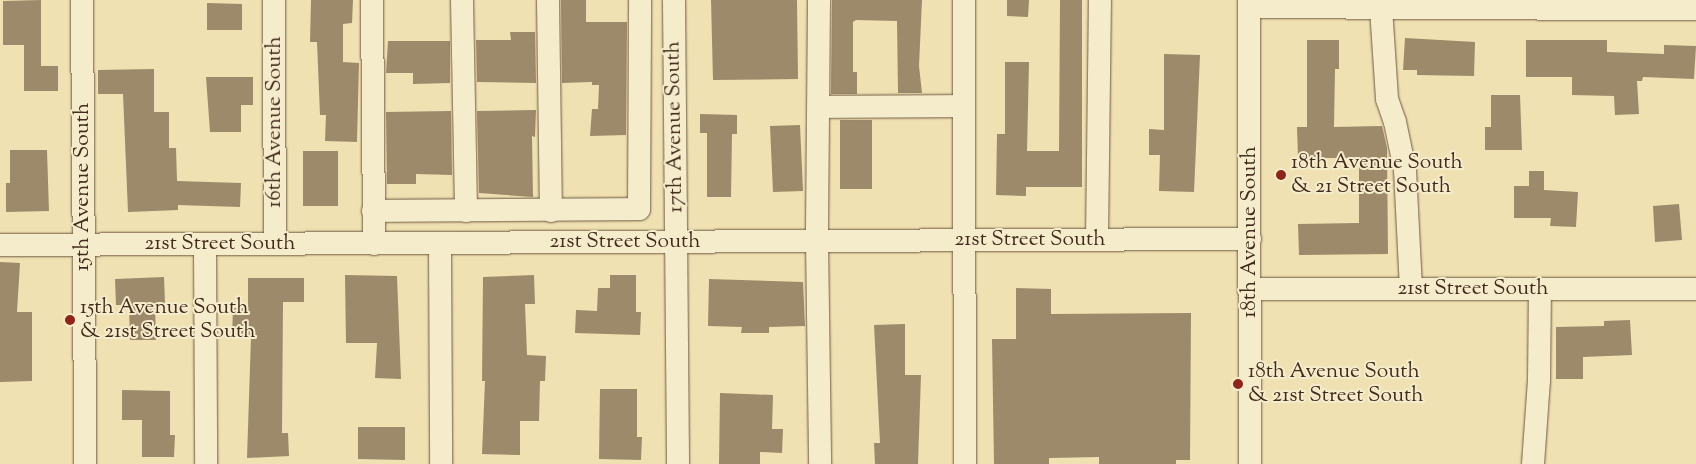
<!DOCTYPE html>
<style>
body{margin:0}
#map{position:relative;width:1696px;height:464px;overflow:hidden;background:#efe1b1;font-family:"Sorts Mill Goudy",serif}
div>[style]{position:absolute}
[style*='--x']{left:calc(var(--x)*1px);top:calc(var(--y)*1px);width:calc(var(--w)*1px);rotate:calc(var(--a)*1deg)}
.building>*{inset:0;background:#9c8a6a}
.roads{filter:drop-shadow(0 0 1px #6e5942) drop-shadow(0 0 1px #6e5942)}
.minor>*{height:22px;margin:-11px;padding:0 11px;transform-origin:11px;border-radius:11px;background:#f5eccc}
.dots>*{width:14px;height:14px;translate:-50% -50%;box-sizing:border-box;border:2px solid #f5eccc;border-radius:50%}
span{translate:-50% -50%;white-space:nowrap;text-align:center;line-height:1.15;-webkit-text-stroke:4px #f5eccc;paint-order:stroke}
.street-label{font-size:21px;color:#432c1d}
.poi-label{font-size:21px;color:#432c1d}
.left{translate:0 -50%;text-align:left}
</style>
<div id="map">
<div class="building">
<i style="clip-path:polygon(41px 0,41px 66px,58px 66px,58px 91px,24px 91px,24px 45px,3px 45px,3px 1px)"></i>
<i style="clip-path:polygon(311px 0,353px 0,352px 23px,343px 24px,343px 62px,359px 63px,357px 142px,325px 141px,326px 115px,320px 115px,317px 42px,310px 42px)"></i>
<i style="clip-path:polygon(561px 0,586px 0,586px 22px,627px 22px,626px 135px,590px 136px,592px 109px,598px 109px,599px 85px,592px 85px,592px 82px,562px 83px)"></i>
<i style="clip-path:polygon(711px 0,797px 0,798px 79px,713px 80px)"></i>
<i style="clip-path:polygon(832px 0,922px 0,919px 66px,922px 93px,898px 93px,897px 21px,856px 20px,853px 22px,853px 72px,857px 72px,857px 94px,831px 94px)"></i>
<i style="clip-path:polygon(1007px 0,1029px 0,1028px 17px,1007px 16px)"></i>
<i style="clip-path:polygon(1060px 0,1082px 0,1082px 187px,1026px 187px,1026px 196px,996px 195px,997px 134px,1005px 134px,1005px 62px,1029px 62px,1027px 151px,1059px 151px)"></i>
<i style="clip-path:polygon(207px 3px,242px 4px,242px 30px,207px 30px)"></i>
<i style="clip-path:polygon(510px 32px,535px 32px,536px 83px,477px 82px,476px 40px,511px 40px)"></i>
<i style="clip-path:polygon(1405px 38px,1475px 42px,1474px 76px,1417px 75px,1417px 70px,1403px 70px)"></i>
<i style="clip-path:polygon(1307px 40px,1339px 40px,1339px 69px,1335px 69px,1334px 127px,1382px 126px,1387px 148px,1388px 254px,1299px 255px,1298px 224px,1359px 223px,1359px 158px,1298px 158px,1297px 127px,1307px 127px)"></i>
<i style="clip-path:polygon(1526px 40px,1607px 40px,1607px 52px,1664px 54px,1664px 45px,1696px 46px,1694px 79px,1643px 77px,1642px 81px,1637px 81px,1639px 114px,1615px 115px,1614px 96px,1572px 95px,1572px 77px,1526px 77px)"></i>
<i style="clip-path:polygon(388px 41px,450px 41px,450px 83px,413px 84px,413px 73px,386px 73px)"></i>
<i style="clip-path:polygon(1164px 54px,1200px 55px,1194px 192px,1159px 191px,1160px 155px,1149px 155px,1149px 129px,1164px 130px)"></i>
<i style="clip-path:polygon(154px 69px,154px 112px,169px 112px,169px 148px,176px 148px,177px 181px,241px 183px,240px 207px,178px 205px,178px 210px,128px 212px,123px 94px,98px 94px,98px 70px)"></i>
<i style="clip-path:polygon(206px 77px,253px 77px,253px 105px,241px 105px,241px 132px,210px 132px)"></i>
<i style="clip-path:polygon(1491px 95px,1520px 95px,1522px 150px,1485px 150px,1485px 127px,1491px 127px)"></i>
<i style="clip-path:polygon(536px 110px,535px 137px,532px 136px,533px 197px,479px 193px,477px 111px)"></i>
<i style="clip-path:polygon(451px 111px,452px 175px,416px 174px,416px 184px,387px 184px,386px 112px)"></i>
<i style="clip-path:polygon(700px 114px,737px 115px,737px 134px,732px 134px,731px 197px,707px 197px,707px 133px,700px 133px)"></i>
<i style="clip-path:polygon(840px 120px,872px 120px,872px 189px,840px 189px)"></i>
<i style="clip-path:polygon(800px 125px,803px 191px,773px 192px,770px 126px)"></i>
<i style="clip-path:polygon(10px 150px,47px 150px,49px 211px,6px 212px,6px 183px,10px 183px)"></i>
<i style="clip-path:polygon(303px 151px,338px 151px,338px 206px,303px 206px)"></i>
<i style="clip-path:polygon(1529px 171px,1544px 171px,1544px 190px,1578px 192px,1576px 227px,1550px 226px,1551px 218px,1514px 218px,1514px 186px,1529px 186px)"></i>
<i style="clip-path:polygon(1679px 204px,1682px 240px,1655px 242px,1653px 206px)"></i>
<i style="clip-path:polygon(0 262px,20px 263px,17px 312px,32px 312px,32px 381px,0 382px)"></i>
<i style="clip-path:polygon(345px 275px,397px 276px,401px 379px,375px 378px,377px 343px,346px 343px)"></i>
<i style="clip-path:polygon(534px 275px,535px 304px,525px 304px,527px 355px,546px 356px,545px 381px,540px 381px,539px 421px,520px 421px,520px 455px,482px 454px,485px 381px,482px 381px,483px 277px)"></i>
<i style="clip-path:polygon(610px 275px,636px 275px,636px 312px,641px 312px,640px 335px,575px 333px,576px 310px,597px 311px,598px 288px,610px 288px)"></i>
<i style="clip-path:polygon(164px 277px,165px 303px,155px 304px,156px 340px,130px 340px,129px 305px,116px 305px,115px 279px)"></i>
<i style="clip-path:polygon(248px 278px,304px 278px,304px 302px,283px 302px,282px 433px,288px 433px,289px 456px,247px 458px,251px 337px,232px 337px,233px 308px,248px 308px)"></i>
<i style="clip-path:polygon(709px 279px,803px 282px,805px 326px,769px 327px,769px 333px,741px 333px,742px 327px,708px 326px)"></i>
<i style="clip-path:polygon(1016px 288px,1051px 289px,1051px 314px,1191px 313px,1190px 460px,1176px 460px,1176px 464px,1099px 464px,1099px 457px,1049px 458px,1049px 464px,994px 464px,992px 339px,1016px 339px)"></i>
<i style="clip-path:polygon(1630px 320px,1632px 355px,1583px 357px,1583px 379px,1556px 379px,1556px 327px,1604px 326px,1604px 321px)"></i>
<i style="clip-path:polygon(905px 324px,905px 375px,921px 375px,918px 464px,875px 464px,874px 443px,880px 443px,874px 325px)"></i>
<i style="clip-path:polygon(600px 389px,637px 389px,637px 437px,642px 437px,641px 460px,599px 459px)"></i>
<i style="clip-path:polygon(122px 390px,170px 391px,170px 435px,175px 435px,174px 457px,142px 457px,142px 420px,122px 420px)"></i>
<i style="clip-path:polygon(720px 393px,773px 395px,772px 429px,783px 429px,782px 453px,760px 452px,760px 464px,719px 464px)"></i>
<i style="clip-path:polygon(358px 427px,405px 427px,405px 460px,358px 459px)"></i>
</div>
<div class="roads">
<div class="minor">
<i style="--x:82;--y:0;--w:464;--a:89.6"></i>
<i style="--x:274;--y:0;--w:244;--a:89.8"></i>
<i style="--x:372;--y:0;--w:244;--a:89.5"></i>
<i style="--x:462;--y:0;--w:211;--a:88.9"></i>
<i style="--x:548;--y:0;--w:211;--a:89.2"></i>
<i style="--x:674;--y:0;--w:464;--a:89.5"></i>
<i style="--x:819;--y:0;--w:241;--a:90.5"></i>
<i style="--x:817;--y:241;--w:223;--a:89.2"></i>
<i style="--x:964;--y:0;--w:464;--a:89.9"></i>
<i style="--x:1249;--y:0;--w:464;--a:89.9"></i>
<i style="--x:1249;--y:7;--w:447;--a:0.3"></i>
<i style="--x:1381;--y:8;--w:91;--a:86.2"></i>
<i style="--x:1387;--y:99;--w:24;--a:71"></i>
<i style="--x:1395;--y:122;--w:49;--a:78.2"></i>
<i style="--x:1405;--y:170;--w:119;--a:87.1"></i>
<i style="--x:819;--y:107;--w:145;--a:-0.4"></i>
<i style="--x:373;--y:211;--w:266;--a:-0.4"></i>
<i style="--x:639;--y:209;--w:209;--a:-89.7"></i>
<i style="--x:1097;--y:240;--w:240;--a:-89.3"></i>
<i style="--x:440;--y:243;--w:221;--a:89.7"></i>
<i style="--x:205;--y:244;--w:220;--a:89.7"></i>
<i style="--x:0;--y:245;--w:1250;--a:-0.28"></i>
<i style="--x:1250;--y:289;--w:446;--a:0"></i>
<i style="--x:1533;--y:464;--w:83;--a:-85.9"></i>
<i style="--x:1539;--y:381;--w:92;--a:-89.4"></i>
</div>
</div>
<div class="dots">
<i style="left:1281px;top:175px;background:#8f2418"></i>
<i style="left:70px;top:320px;background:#8f2418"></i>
<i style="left:1238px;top:384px;background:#8f2418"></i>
</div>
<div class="street-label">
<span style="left:275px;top:122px;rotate:-90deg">16th Avenue South</span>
<span style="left:675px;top:127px;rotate:-91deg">17th Avenue South</span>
<span style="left:83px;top:187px;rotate:-90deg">15th Avenue South</span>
<span style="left:1250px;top:232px;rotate:-90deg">18th Avenue South</span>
<span style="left:1030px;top:240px">21st Street South</span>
<span style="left:625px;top:242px">21st Street South</span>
<span style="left:220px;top:244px">21st Street South</span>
<span style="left:1473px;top:289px">21st Street South</span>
</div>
<div class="poi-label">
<span class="left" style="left:1291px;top:175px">18th Avenue South<br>&amp; 21 Street South</span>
<span class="left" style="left:80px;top:320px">15th Avenue South<br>&amp; 21st Street South</span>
<span class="left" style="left:1248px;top:384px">18th Avenue South<br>&amp; 21st Street South</span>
</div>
</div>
